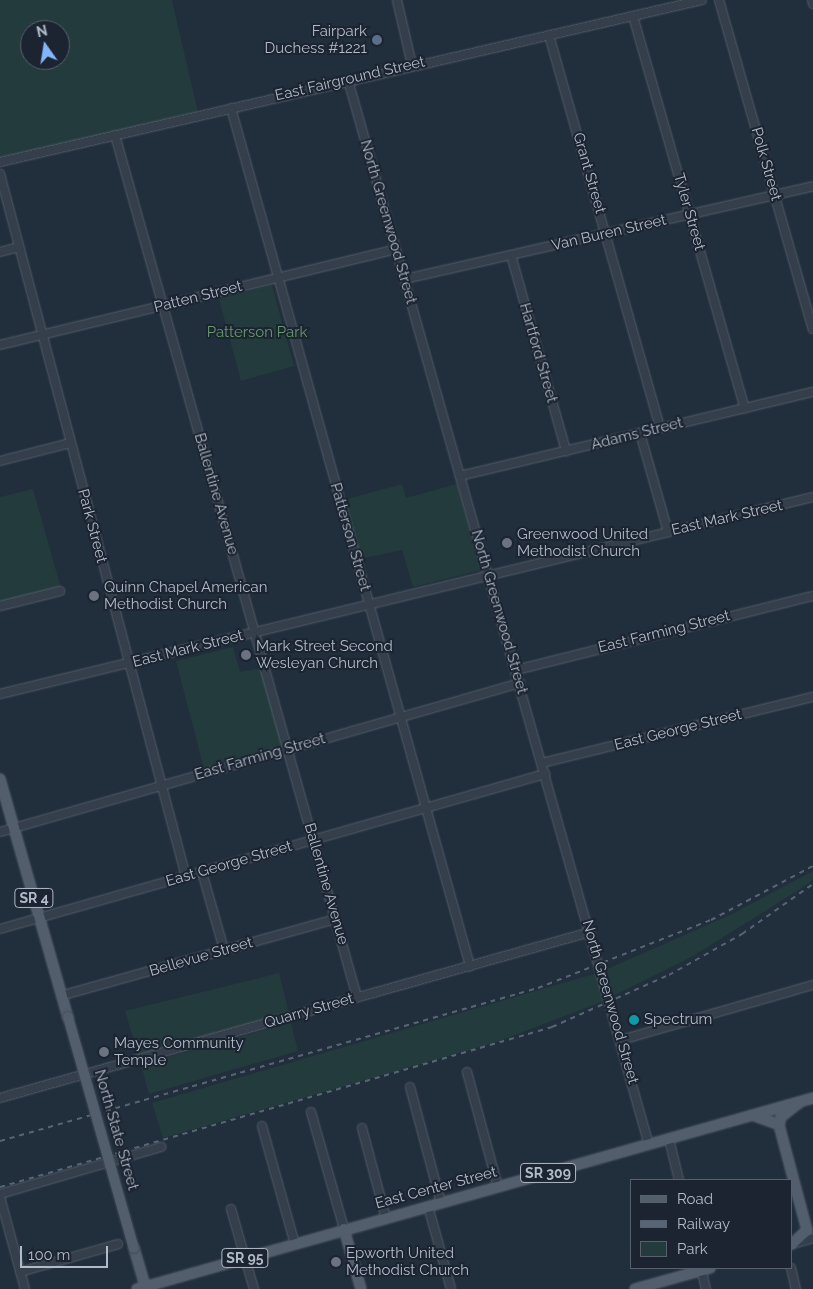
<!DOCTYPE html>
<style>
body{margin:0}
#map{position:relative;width:813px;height:1289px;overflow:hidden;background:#212e3c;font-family:Raleway,sans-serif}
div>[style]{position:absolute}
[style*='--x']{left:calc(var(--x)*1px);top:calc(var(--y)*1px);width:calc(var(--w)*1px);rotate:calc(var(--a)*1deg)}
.green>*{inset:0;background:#233b3d}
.roads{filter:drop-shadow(0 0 1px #535d69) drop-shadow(0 0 1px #535d69)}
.minor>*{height:8px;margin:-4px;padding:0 4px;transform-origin:4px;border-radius:4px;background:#353f4c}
.major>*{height:10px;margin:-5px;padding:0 5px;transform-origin:5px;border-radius:5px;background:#535e6c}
.rail>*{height:2px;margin-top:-1px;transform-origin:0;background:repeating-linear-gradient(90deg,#576473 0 5px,transparent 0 10px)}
.bridges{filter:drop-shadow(0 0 1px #414b58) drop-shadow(0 0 1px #414b58)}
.major-bridge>*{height:10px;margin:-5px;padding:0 5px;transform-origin:5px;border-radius:5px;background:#535e6c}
.dots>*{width:14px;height:14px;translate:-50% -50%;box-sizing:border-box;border:2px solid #1b2430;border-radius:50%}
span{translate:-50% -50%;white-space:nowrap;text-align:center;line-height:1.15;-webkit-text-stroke:4px #1b2430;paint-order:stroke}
.shield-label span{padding:1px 4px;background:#1b2430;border:1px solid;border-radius:4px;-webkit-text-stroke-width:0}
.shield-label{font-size:14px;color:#b0bac8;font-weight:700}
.poi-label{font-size:15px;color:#b0bac8}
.right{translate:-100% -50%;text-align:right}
.left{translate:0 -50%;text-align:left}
.street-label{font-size:15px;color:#b0bac8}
.park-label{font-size:15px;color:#669970}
.legend{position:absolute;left:630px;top:1179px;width:162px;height:90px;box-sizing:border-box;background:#1b2430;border:1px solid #57606d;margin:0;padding:6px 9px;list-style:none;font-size:15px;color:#b0bac8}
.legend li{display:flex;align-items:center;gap:10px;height:25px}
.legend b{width:25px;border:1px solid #57606d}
.north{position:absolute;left:20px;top:20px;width:50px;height:50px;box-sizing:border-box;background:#1b2430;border:1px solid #57606d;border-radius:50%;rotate:347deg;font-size:14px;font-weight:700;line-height:20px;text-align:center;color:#b0bac8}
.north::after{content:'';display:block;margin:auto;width:18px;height:22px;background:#82b5fb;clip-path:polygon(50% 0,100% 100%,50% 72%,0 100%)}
.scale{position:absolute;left:20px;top:1246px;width:88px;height:22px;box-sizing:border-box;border:2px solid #b0bac8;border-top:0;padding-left:6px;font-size:15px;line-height:18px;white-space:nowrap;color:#b0bac8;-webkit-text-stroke:4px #1b2430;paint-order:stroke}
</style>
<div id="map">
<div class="green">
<i style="clip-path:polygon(evenodd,0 0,172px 0,198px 112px,0 159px,0 0,30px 30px,60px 30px,60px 60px,30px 60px,30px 30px)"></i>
<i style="clip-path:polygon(272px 285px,294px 366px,241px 381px,219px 299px)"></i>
<i style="clip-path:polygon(402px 484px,406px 498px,457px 484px,481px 570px,413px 587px,402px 550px,360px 559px,343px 500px)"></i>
<i style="clip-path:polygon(33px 489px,61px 588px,0 603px,0 497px)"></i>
<i style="clip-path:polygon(233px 647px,240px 672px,262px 668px,284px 745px,204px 769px,176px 661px)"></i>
<i style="clip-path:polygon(813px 871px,813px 880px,797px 891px,693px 956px,611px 997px,605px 970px,730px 915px)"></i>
<i style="clip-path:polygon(279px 973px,290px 1017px,139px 1057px,125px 1011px)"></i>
<i style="clip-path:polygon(597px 973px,604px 1001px,494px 1043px,163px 1138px,152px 1103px)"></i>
<i style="clip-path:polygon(291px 1023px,298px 1051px,149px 1094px,141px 1065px)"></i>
</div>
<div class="roads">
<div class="minor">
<i style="--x:397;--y:0;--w:67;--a:77"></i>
<i style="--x:719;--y:0;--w:342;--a:74.1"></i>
<i style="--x:812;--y:0;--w:4;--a:76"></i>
<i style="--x:633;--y:16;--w:408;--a:74.1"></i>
<i style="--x:549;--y:35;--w:408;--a:74.2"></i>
<i style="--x:348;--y:80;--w:1107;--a:74.22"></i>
<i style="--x:231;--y:108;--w:891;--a:74.43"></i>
<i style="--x:115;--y:135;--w:895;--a:74.32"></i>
<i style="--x:0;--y:162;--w:720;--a:-12.99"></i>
<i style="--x:0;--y:174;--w:727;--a:75.18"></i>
<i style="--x:0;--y:252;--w:20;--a:-15"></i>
<i style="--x:511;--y:255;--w:204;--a:74.3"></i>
<i style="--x:405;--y:279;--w:418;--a:-12.8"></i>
<i style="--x:0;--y:345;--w:407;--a:-13.6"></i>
<i style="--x:640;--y:433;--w:103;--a:74.2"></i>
<i style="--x:0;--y:461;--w:72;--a:-14.4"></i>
<i style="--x:460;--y:476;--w:363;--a:-13.4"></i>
<i style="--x:0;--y:606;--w:62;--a:-14"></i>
<i style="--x:516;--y:670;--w:306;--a:-14"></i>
<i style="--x:0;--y:694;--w:837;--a:-13.62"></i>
<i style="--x:542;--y:763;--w:279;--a:-13.7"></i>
<i style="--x:0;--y:832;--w:541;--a:-15.99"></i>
<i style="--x:202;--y:872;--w:81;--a:74.2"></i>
<i style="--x:0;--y:929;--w:567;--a:-15.88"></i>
<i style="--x:67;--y:994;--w:278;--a:-15.6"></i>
<i style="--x:621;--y:1040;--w:200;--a:-16"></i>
<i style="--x:467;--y:1072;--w:119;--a:74.9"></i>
<i style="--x:410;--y:1087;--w:120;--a:75"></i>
<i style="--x:0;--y:1098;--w:613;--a:-15.71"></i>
<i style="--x:311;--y:1112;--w:122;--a:74.2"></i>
<i style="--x:262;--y:1126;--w:123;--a:74.4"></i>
<i style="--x:362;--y:1128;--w:93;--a:75.1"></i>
<i style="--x:669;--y:1139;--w:42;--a:76.3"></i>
<i style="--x:0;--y:1194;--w:168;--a:-16.3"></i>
<i style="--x:0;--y:1197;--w:95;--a:74.8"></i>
<i style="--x:428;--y:1206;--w:86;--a:74.5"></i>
<i style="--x:231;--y:1209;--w:83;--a:74"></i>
<i style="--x:796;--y:1243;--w:18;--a:-16"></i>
<i style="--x:701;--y:1268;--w:22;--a:77"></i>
<i style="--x:791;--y:1268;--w:22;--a:77"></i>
<i style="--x:20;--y:1272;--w:102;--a:-15.9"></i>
</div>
<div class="major">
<i style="--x:0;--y:779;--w:248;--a:74.1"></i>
<i style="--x:752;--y:1115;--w:29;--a:20"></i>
<i style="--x:779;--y:1125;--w:109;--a:75.1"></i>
<i style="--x:807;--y:1230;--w:21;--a:137"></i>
<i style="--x:779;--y:1125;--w:8;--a:-76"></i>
<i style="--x:781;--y:1117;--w:23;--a:-38"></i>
<i style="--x:344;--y:1229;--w:62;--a:74.2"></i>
<i style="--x:134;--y:1248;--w:43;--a:73.7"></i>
<i style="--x:137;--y:1289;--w:702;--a:-15.78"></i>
<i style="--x:635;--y:1289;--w:78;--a:-15.6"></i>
</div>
</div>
<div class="rail">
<i style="--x:0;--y:1141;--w:559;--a:-15.88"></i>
<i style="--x:538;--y:988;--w:186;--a:-21.5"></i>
<i style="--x:711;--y:920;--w:115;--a:-27.9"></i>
<i style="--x:0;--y:1187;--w:575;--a:-16.16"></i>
<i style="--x:552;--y:1027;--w:128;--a:-24"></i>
<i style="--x:669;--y:975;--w:84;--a:-29.3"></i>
<i style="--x:742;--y:934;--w:87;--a:-35.2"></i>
</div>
<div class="bridges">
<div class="major-bridge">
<i style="--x:68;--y:1017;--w:240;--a:74.1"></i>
</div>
</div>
<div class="dots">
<i style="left:377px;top:40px;background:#5c6f8a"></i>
<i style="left:507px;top:543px;background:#6b7280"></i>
<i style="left:94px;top:596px;background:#6b7280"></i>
<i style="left:246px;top:655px;background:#6b7280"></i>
<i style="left:634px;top:1020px;background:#0f9aa8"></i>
<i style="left:104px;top:1052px;background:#6b7280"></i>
<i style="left:336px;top:1262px;background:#6b7280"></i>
</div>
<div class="shield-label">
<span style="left:34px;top:898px">SR 4</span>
<span style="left:548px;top:1173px">SR 309</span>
<span style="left:245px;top:1258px">SR 95</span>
</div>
<div class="poi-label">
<span class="right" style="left:367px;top:40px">Fairpark<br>Duchess #1221</span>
<span class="left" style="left:517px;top:543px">Greenwood United<br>Methodist Church</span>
<span class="left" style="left:104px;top:596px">Quinn Chapel American<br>Methodist Church</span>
<span class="left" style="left:256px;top:655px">Mark Street Second<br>Wesleyan Church</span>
<span class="left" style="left:644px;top:1020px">Spectrum</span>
<span class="left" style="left:114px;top:1052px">Mayes Community<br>Temple</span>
<span class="left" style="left:346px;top:1262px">Epworth United<br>Methodist Church</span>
</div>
<div class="street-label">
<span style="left:350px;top:79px;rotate:-13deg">East Fairground Street</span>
<span style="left:766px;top:164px;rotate:74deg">Polk Street</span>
<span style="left:589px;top:173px;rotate:74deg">Grant Street</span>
<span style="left:689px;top:212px;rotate:74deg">Tyler Street</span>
<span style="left:388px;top:222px;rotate:74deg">North Greenwood Street</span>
<span style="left:609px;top:233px;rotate:-13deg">Van Buren Street</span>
<span style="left:198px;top:297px;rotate:-14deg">Patten Street</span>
<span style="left:538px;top:353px;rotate:74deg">Hartford Street</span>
<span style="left:637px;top:434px;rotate:-14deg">Adams Street</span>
<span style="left:216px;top:494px;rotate:74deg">Ballentine Avenue</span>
<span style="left:727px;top:518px;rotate:-13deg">East Mark Street</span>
<span style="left:92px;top:526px;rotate:75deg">Park Street</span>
<span style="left:350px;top:537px;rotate:74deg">Patterson Street</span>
<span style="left:499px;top:612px;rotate:74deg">North Greenwood Street</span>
<span style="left:664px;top:632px;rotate:-14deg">East Farming Street</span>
<span style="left:188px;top:649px;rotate:-14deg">East Mark Street</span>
<span style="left:678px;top:730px;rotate:-14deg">East George Street</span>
<span style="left:260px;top:757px;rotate:-16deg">East Farming Street</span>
<span style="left:229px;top:864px;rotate:-16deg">East George Street</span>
<span style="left:326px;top:884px;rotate:74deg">Ballentine Avenue</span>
<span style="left:201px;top:957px;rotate:-16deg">Bellevue Street</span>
<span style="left:610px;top:1002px;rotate:74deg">North Greenwood Street</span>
<span style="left:309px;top:1011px;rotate:-16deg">Quarry Street</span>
<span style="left:116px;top:1130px;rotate:74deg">North State Street</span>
<span style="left:436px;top:1188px;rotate:-15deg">East Center Street</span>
</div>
<div class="park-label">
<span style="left:257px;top:333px">Patterson Park</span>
</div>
<ul class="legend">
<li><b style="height:6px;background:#535e6c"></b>Road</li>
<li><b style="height:6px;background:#576473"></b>Railway</li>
<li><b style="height:14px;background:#233b3d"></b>Park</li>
</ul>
<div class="north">N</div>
<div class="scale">100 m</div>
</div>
